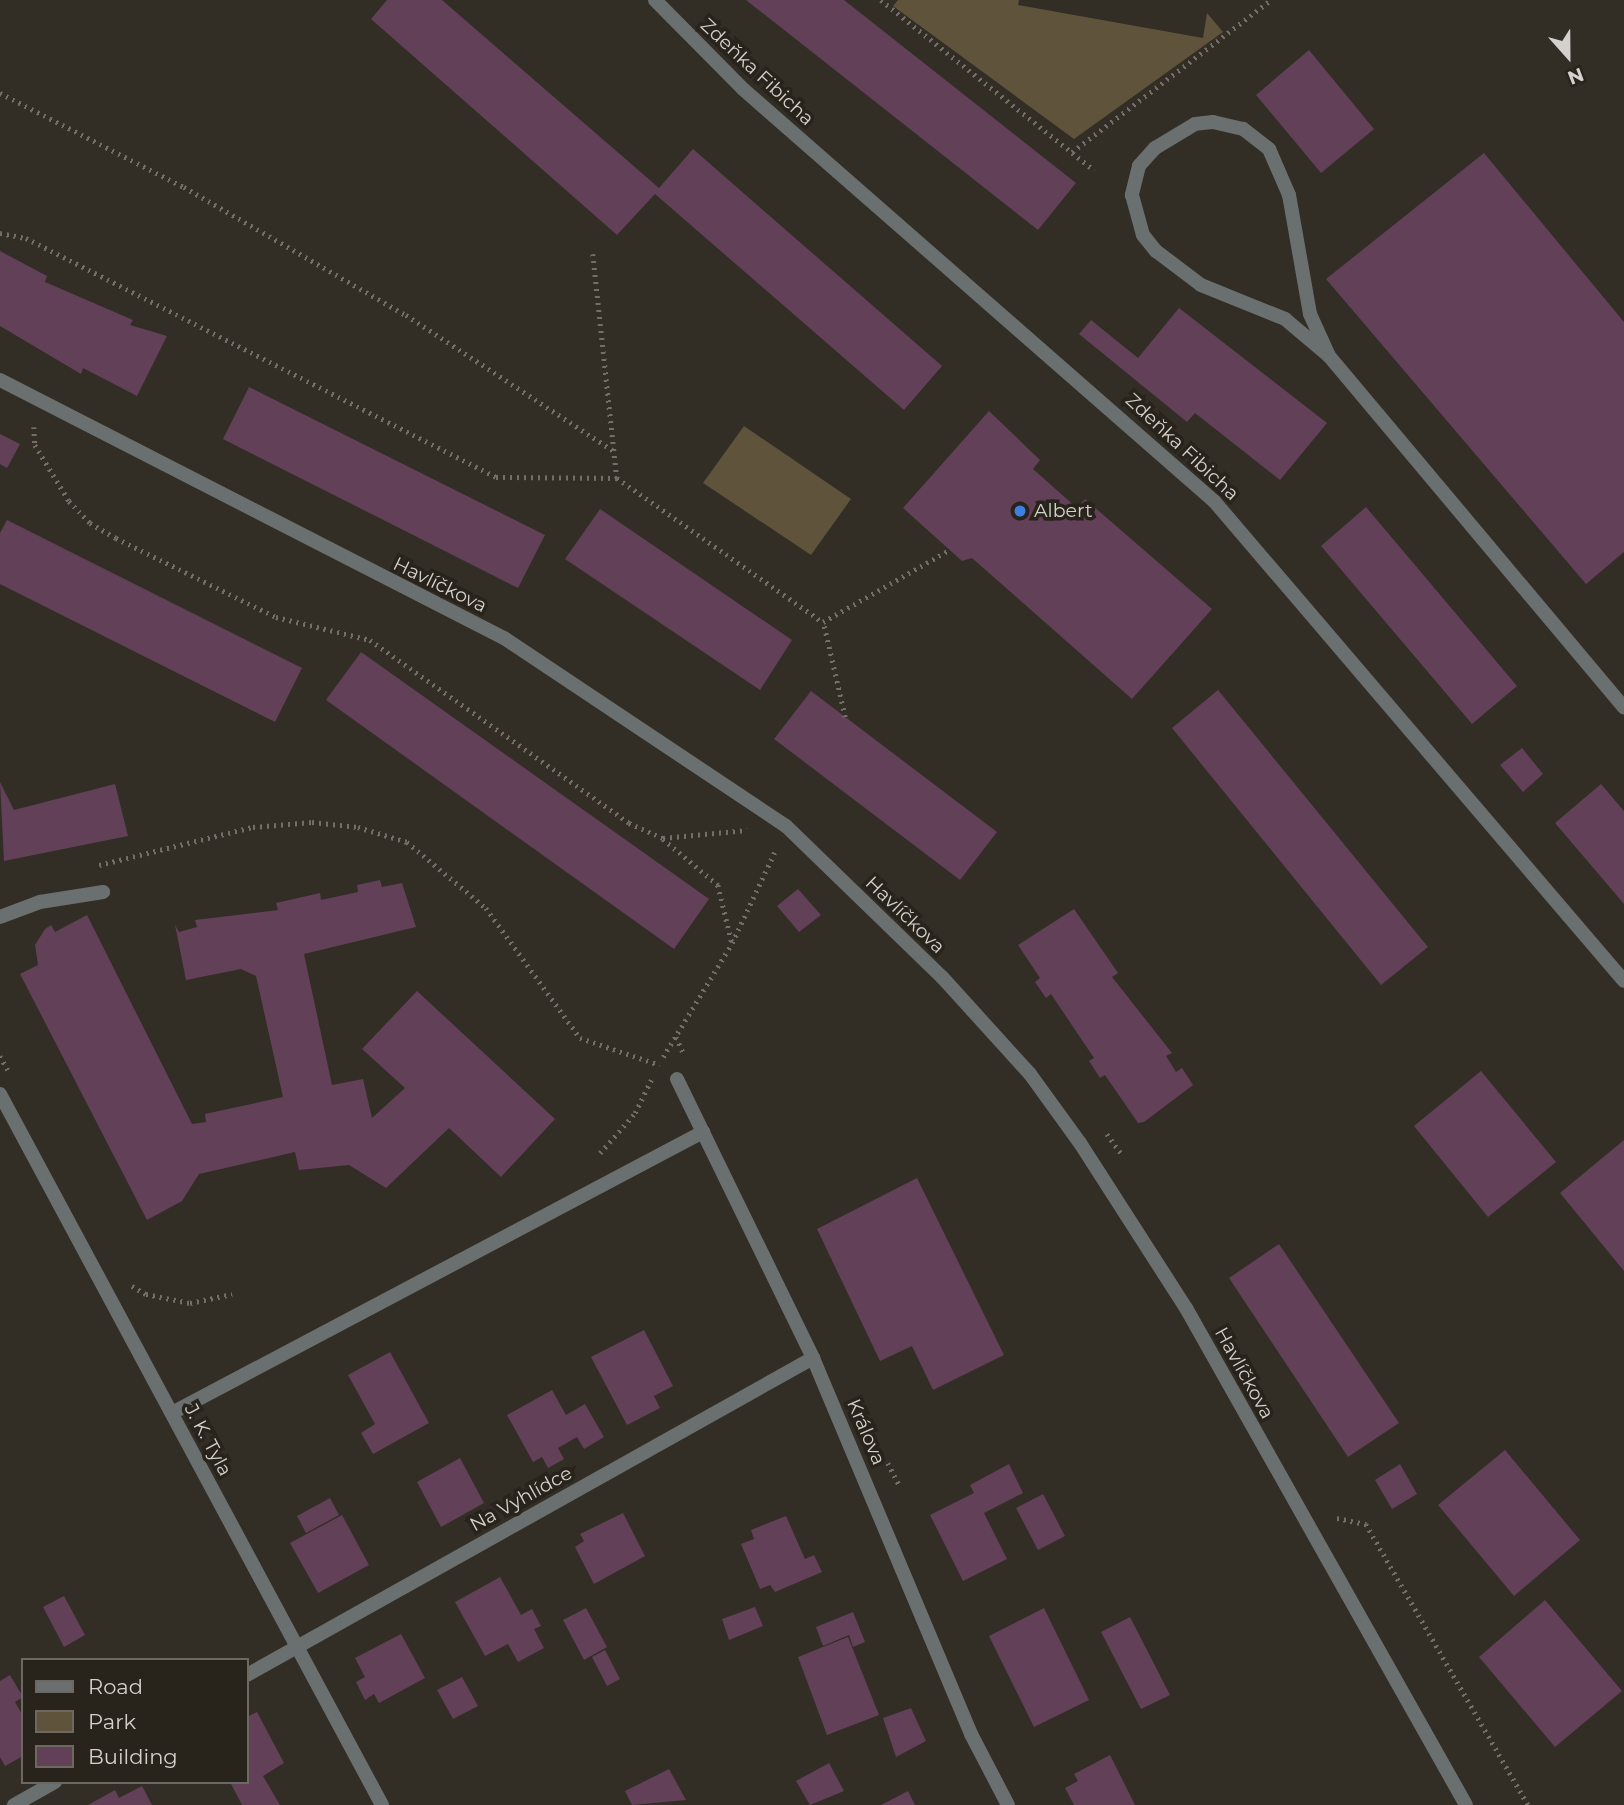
<!DOCTYPE html>
<meta charset="utf-8">
<style>
body{margin:0}
#map{position:relative;width:1624px;height:1805px;overflow:hidden;background:#322d25;font-family:Montserrat,sans-serif}
div>[style]{position:absolute}
[style*='--x']{left:calc(var(--x)*1px);top:calc(var(--y)*1px);width:calc(var(--w)*1px);rotate:calc(var(--a)*1deg)}
.green>*{inset:0;background:#60533b}
.building>*{inset:0;background:#624057}
.path>*{height:4.5px;margin-top:-2.25px;transform-origin:0;background:repeating-linear-gradient(90deg,#736f68 0 2px,transparent 0 7px)}
.service>*{height:14px;margin:-7px;padding:0 7px;transform-origin:7px;border-radius:7px;background:#6a706f}
.minor>*{height:14px;margin:-7px;padding:0 7px;transform-origin:7px;border-radius:7px;background:#6a706f}
.dots>*{width:19px;height:19px;translate:-50% -50%;box-sizing:border-box;border:4px solid #28231b;border-radius:50%}
span{translate:-50% -50%;white-space:nowrap;text-align:center;line-height:1.15;-webkit-text-stroke:7px #28231b;paint-order:stroke}
.street-label{font-size:19px;color:#d4d1cc}
.poi-label{font-size:19px;color:#d4d1cc}
.left{translate:0 -50%;text-align:left}
.legend{position:absolute;left:21px;top:1658px;width:228px;height:126px;box-sizing:border-box;background:#28231b;border:2px solid #6d6962;margin:0;padding:9px 12px;list-style:none;font-size:21px;color:#d4d1cc}
.legend li{display:flex;align-items:center;gap:14px;height:35px}
.legend b{width:35px;border:2px solid #6d6962}
.north{position:absolute;left:1533px;top:21px;width:70px;height:70px;-webkit-text-stroke:5px #28231b;paint-order:stroke;rotate:159deg;font-size:19px;font-weight:700;line-height:28px;text-align:center;color:#d4d1cc}
.north::after{content:'';display:block;margin:auto;width:24px;height:32px;background:#d4d1cc;clip-path:polygon(50% 0,100% 100%,50% 72%,0 100%)}
</style>
<div id="map">
<div class="green">
<i style="clip-path:polygon(898px 0,1019px 0,1018px 5px,1203px 38px,1207px 13px,1223px 32px,1074px 139px,893px 6px)"></i>
<i style="clip-path:polygon(744px 426px,851px 499px,811px 555px,703px 483px)"></i>
</div>
<div class="building">
<i style="clip-path:polygon(387px 0,442px 0,659px 188px,693px 149px,942px 366px,904px 410px,655px 194px,617px 235px,371px 19px)"></i>
<i style="clip-path:polygon(746px 0,844px 0,1076px 183px,1038px 230px)"></i>
<i style="clip-path:polygon(1309px 50px,1374px 129px,1321px 173px,1256px 95px)"></i>
<i style="clip-path:polygon(1484px 153px,1624px 322px,1624px 552px,1586px 584px,1326px 279px)"></i>
<i style="clip-path:polygon(0 251px,47px 276px,45px 282px,133px 320px,130px 325px,167px 336px,137px 396px,83px 368px,81px 374px,0 326px)"></i>
<i style="clip-path:polygon(1179px 308px,1327px 423px,1280px 480px,1195px 413px,1187px 422px,1079px 334px,1091px 320px,1138px 358px)"></i>
<i style="clip-path:polygon(249px 387px,545px 535px,518px 588px,223px 439px)"></i>
<i style="clip-path:polygon(989px 411px,1040px 460px,1033px 469px,1077px 508px,1085px 499px,1212px 609px,1132px 699px,972px 558px,962px 561px,903px 508px)"></i>
<i style="clip-path:polygon(0 434px,20px 444px,7px 468px,0 464px)"></i>
<i style="clip-path:polygon(1366px 507px,1517px 686px,1472px 724px,1321px 546px)"></i>
<i style="clip-path:polygon(600px 509px,792px 640px,760px 690px,565px 559px)"></i>
<i style="clip-path:polygon(7px 520px,302px 668px,275px 722px,0 584px,0 533px)"></i>
<i style="clip-path:polygon(361px 652px,709px 899px,674px 949px,326px 700px)"></i>
<i style="clip-path:polygon(1218px 690px,1428px 947px,1381px 985px,1172px 728px)"></i>
<i style="clip-path:polygon(811px 691px,997px 832px,960px 880px,774px 739px)"></i>
<i style="clip-path:polygon(1522px 748px,1543px 774px,1523px 792px,1500px 765px)"></i>
<i style="clip-path:polygon(0 782px,14px 810px,115px 784px,128px 836px,4px 861px)"></i>
<i style="clip-path:polygon(1601px 784px,1624px 811px,1624px 904px,1555px 823px)"></i>
<i style="clip-path:polygon(380px 880px,382px 887px,402px 883px,416px 927px,304px 954px,332px 1085px,363px 1079px,372px 1118px,405px 1088px,362px 1049px,417px 991px,555px 1119px,501px 1177px,449px 1128px,386px 1188px,349px 1165px,299px 1170px,295px 1152px,199px 1174px,182px 1201px,147px 1220px,20px 974px,38px 965px,35px 945px,45px 929px,51px 925px,55px 932px,87px 915px,192px 1124px,206px 1122px,205px 1114px,283px 1097px,256px 976px,241px 969px,186px 980px,175px 925px,179px 932px,197px 927px,195px 920px,278px 910px,276px 903px,320px 893px,321px 900px,358px 892px,357px 885px)"></i>
<i style="clip-path:polygon(798px 889px,821px 915px,799px 932px,777px 906px)"></i>
<i style="clip-path:polygon(1074px 909px,1118px 973px,1112px 977px,1172px 1053px,1166px 1056px,1176px 1072px,1182px 1068px,1193px 1085px,1144px 1122px,1138px 1123px,1105px 1075px,1100px 1078px,1089px 1061px,1094px 1058px,1051px 994px,1046px 998px,1035px 982px,1040px 978px,1018px 945px)"></i>
<i style="clip-path:polygon(1481px 1071px,1556px 1162px,1488px 1217px,1414px 1126px)"></i>
<i style="clip-path:polygon(1624px 1140px,1624px 1271px,1560px 1193px)"></i>
<i style="clip-path:polygon(917px 1178px,1004px 1355px,933px 1390px,912px 1346px,880px 1361px,817px 1229px)"></i>
<i style="clip-path:polygon(1279px 1244px,1399px 1423px,1348px 1457px,1229px 1278px)"></i>
<i style="clip-path:polygon(644px 1330px,673px 1386px,654px 1396px,660px 1408px,627px 1425px,591px 1357px)"></i>
<i style="clip-path:polygon(390px 1352px,429px 1423px,373px 1454px,361px 1433px,375px 1424px,348px 1375px)"></i>
<i style="clip-path:polygon(552px 1390px,566px 1415px,585px 1404px,604px 1437px,584px 1449px,577px 1437px,558px 1448px,564px 1459px,548px 1468px,542px 1457px,533px 1462px,507px 1415px)"></i>
<i style="clip-path:polygon(1505px 1450px,1580px 1540px,1514px 1596px,1438px 1505px)"></i>
<i style="clip-path:polygon(460px 1458px,484px 1503px,441px 1527px,417px 1482px)"></i>
<i style="clip-path:polygon(1009px 1464px,1023px 1493px,984px 1513px,1007px 1559px,963px 1581px,930px 1515px,974px 1493px,970px 1485px)"></i>
<i style="clip-path:polygon(1400px 1464px,1417px 1494px,1392px 1509px,1375px 1480px)"></i>
<i style="clip-path:polygon(1043px 1494px,1065px 1536px,1038px 1550px,1016px 1508px)"></i>
<i style="clip-path:polygon(330px 1498px,339px 1515px,306px 1533px,297px 1516px)"></i>
<i style="clip-path:polygon(623px 1513px,645px 1556px,594px 1584px,575px 1547px,584px 1541px,580px 1534px)"></i>
<i style="clip-path:polygon(342px 1515px,369px 1565px,318px 1593px,290px 1543px)"></i>
<i style="clip-path:polygon(786px 1516px,805px 1559px,814px 1555px,822px 1572px,775px 1592px,770px 1585px,760px 1589px,741px 1544px,754px 1539px,751px 1530px)"></i>
<i style="clip-path:polygon(500px 1577px,521px 1615px,532px 1609px,541px 1626px,534px 1629px,544px 1648px,518px 1662px,508px 1644px,485px 1656px,455px 1602px)"></i>
<i style="clip-path:polygon(64px 1596px,85px 1635px,64px 1647px,43px 1607px)"></i>
<i style="clip-path:polygon(1545px 1600px,1622px 1691px,1555px 1747px,1479px 1657px)"></i>
<i style="clip-path:polygon(755px 1607px,763px 1626px,729px 1640px,722px 1619px)"></i>
<i style="clip-path:polygon(586px 1608px,607px 1647px,584px 1660px,563px 1620px)"></i>
<i style="clip-path:polygon(1044px 1608px,1089px 1700px,1034px 1727px,989px 1636px)"></i>
<i style="clip-path:polygon(853px 1612px,865px 1642px,853px 1647px,849px 1635px,823px 1646px,816px 1627px)"></i>
<i style="clip-path:polygon(1130px 1617px,1170px 1695px,1141px 1709px,1101px 1632px)"></i>
<i style="clip-path:polygon(401px 1634px,425px 1678px,379px 1703px,374px 1694px,365px 1700px,356px 1682px,365px 1677px,355px 1658px)"></i>
<i style="clip-path:polygon(848px 1637px,879px 1715px,827px 1735px,798px 1657px)"></i>
<i style="clip-path:polygon(605px 1650px,620px 1679px,607px 1686px,592px 1657px)"></i>
<i style="clip-path:polygon(10px 1675px,23px 1697px,15px 1702px,23px 1716px,23px 1756px,5px 1766px,0 1757px,0 1681px)"></i>
<i style="clip-path:polygon(462px 1677px,478px 1706px,453px 1719px,437px 1690px)"></i>
<i style="clip-path:polygon(911px 1708px,926px 1741px,896px 1757px,883px 1718px)"></i>
<i style="clip-path:polygon(257px 1712px,284px 1763px,263px 1776px,280px 1805px,242px 1805px,230px 1782px,247px 1782px,247px 1717px)"></i>
<i style="clip-path:polygon(1110px 1755px,1135px 1805px,1074px 1805px,1065px 1788px,1078px 1781px,1074px 1774px)"></i>
<i style="clip-path:polygon(829px 1763px,844px 1791px,810px 1805px,796px 1781px)"></i>
<i style="clip-path:polygon(669px 1769px,686px 1800px,632px 1805px,625px 1791px)"></i>
<i style="clip-path:polygon(142px 1786px,152px 1805px,88px 1805px,115px 1790px,119px 1798px)"></i>
<i style="clip-path:polygon(908px 1791px,915px 1805px,881px 1805px)"></i>
</div>
<div class="path">
<i style="--x:881;--y:0;--w:273;--a:38.6"></i>
<i style="--x:0;--y:93;--w:207;--a:27.1"></i>
<i style="--x:184;--y:187;--w:256;--a:30"></i>
<i style="--x:406;--y:315;--w:249;--a:33.2"></i>
<i style="--x:1072;--y:152;--w:250;--a:-37.4"></i>
<i style="--x:0;--y:233;--w:26;--a:11"></i>
<i style="--x:26;--y:238;--w:527;--a:26.95"></i>
<i style="--x:496;--y:477;--w:121;--a:0.5"></i>
<i style="--x:593;--y:254;--w:225;--a:83.9"></i>
<i style="--x:617;--y:478;--w:251;--a:35"></i>
<i style="--x:34;--y:427;--w:18;--a:87"></i>
<i style="--x:35;--y:445;--w:66;--a:58.7"></i>
<i style="--x:69;--y:501;--w:30;--a:46"></i>
<i style="--x:90;--y:523;--w:30;--a:30"></i>
<i style="--x:116;--y:538;--w:178;--a:26.3"></i>
<i style="--x:276;--y:617;--w:97;--a:13.7"></i>
<i style="--x:370;--y:640;--w:317;--a:35.2"></i>
<i style="--x:629;--y:823;--w:37;--a:24"></i>
<i style="--x:663;--y:838;--w:84;--a:-5.4"></i>
<i style="--x:845;--y:717;--w:98;--a:-103"></i>
<i style="--x:823;--y:622;--w:145;--a:-29.7"></i>
<i style="--x:663;--y:839;--w:72;--a:39.9"></i>
<i style="--x:718;--y:885;--w:60;--a:76.4"></i>
<i style="--x:99;--y:865;--w:159;--a:-13.9"></i>
<i style="--x:253;--y:827;--w:59;--a:-4.8"></i>
<i style="--x:312;--y:822;--w:46;--a:6.2"></i>
<i style="--x:358;--y:827;--w:51;--a:17"></i>
<i style="--x:407;--y:842;--w:103;--a:39.9"></i>
<i style="--x:486;--y:908;--w:160;--a:54.1"></i>
<i style="--x:580;--y:1038;--w:84;--a:18.6"></i>
<i style="--x:676;--y:1037;--w:19;--a:65"></i>
<i style="--x:0;--y:1056;--w:16;--a:60"></i>
<i style="--x:663;--y:1057;--w:133;--a:-58.8"></i>
<i style="--x:732;--y:943;--w:104;--a:-64.9"></i>
<i style="--x:1107;--y:1134;--w:26;--a:54"></i>
<i style="--x:600;--y:1153;--w:53;--a:-48.8"></i>
<i style="--x:635;--y:1113;--w:37;--a:-64"></i>
<i style="--x:132;--y:1286;--w:16;--a:30"></i>
<i style="--x:146;--y:1294;--w:45;--a:11.6"></i>
<i style="--x:190;--y:1303;--w:43;--a:-12.1"></i>
<i style="--x:888;--y:1463;--w:27;--a:63"></i>
<i style="--x:1337;--y:1518;--w:30;--a:12"></i>
<i style="--x:1366;--y:1524;--w:324;--a:60"></i>
</div>
<div class="service">
<i style="--x:1329;--y:356;--w:46;--a:-114.3"></i>
<i style="--x:1310;--y:314;--w:121;--a:-100"></i>
<i style="--x:1289;--y:195;--w:50;--a:-113.5"></i>
<i style="--x:1269;--y:149;--w:33;--a:-142"></i>
<i style="--x:1243;--y:129;--w:31;--a:-167"></i>
<i style="--x:1213;--y:122;--w:18;--a:174"></i>
<i style="--x:1195;--y:124;--w:47;--a:149"></i>
<i style="--x:1155;--y:148;--w:24;--a:132"></i>
<i style="--x:1139;--y:166;--w:30;--a:104"></i>
<i style="--x:1132;--y:195;--w:41;--a:74.6"></i>
<i style="--x:1143;--y:235;--w:21;--a:51"></i>
<i style="--x:1156;--y:251;--w:56;--a:37.1"></i>
<i style="--x:1201;--y:285;--w:91;--a:22"></i>
<i style="--x:1285;--y:319;--w:57;--a:40.1"></i>
<i style="--x:1329;--y:356;--w:459;--a:50"></i>
<i style="--x:0;--y:917;--w:43;--a:-20.6"></i>
<i style="--x:40;--y:902;--w:64;--a:-9"></i>
</div>
<div class="minor">
<i style="--x:655;--y:0;--w:125;--a:45.3"></i>
<i style="--x:743;--y:89;--w:626;--a:41.18"></i>
<i style="--x:1214;--y:501;--w:631;--a:49.5"></i>
<i style="--x:0;--y:380;--w:566;--a:27.11"></i>
<i style="--x:504;--y:638;--w:339;--a:33.7"></i>
<i style="--x:786;--y:826;--w:217;--a:44.1"></i>
<i style="--x:942;--y:977;--w:131;--a:47.8"></i>
<i style="--x:1030;--y:1074;--w:85;--a:54.1"></i>
<i style="--x:1080;--y:1143;--w:196;--a:57.3"></i>
<i style="--x:1186;--y:1308;--w:570;--a:60.6"></i>
<i style="--x:677;--y:1079;--w:310;--a:64"></i>
<i style="--x:813;--y:1358;--w:408;--a:67.2"></i>
<i style="--x:971;--y:1734;--w:80;--a:62.5"></i>
<i style="--x:0;--y:1094;--w:807;--a:61.75"></i>
<i style="--x:172;--y:1413;--w:601;--a:-27.89"></i>
<i style="--x:247;--y:1675;--w:649;--a:-29.25"></i>
<i style="--x:14;--y:1805;--w:47;--a:-29.3"></i>
</div>
<div class="dots">
<i style="left:1020px;top:511px;background:#3f7fe0"></i>
</div>
<div class="street-label">
<span style="left:757px;top:72px;rotate:43deg">Zdeňka Fibicha</span>
<span style="left:1182px;top:447px;rotate:43deg">Zdeňka Fibicha</span>
<span style="left:440px;top:585px;rotate:26deg">Havlíčkova</span>
<span style="left:905px;top:915px;rotate:44deg">Havlíčkova</span>
<span style="left:1244px;top:1373px;rotate:61deg">Havlíčkova</span>
<span style="left:866px;top:1432px;rotate:67deg">Králova</span>
<span style="left:208px;top:1440px;rotate:62deg">J. K. Tyla</span>
<span style="left:521px;top:1499px;rotate:-29deg">Na Vyhlídce</span>
</div>
<div class="poi-label">
<span class="left" style="left:1034px;top:511px">Albert</span>
</div>
<ul class="legend">
<li><b style="height:9px;background:#6a706f"></b>Road</li>
<li><b style="height:19px;background:#60533b"></b>Park</li>
<li><b style="height:19px;background:#624057"></b>Building</li>
</ul>
<div class="north">N</div>
</div>
